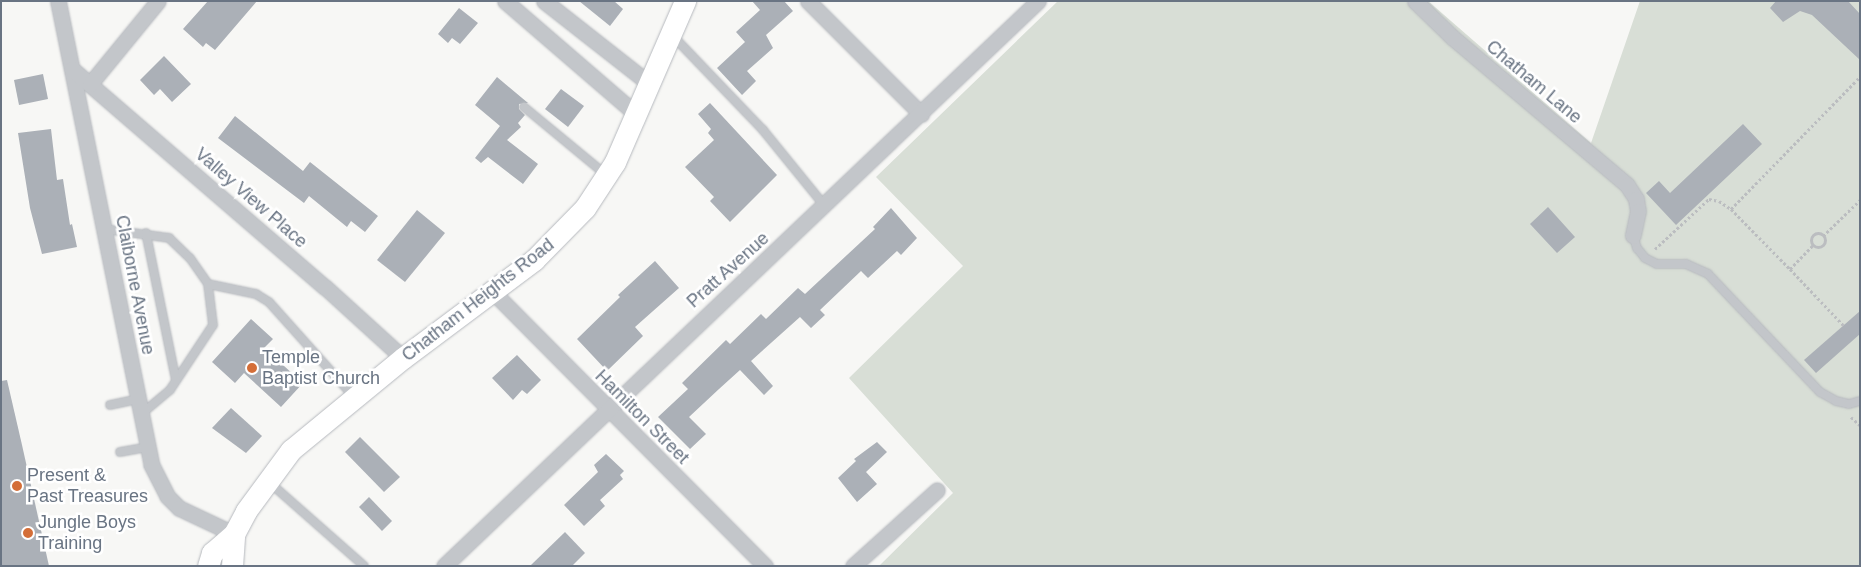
<!DOCTYPE html>
<style>
body{margin:0}
#map{position:relative;width:1861px;height:567px;overflow:hidden;background:#f7f7f5;font-family:Arial,sans-serif}
div>[style]{position:absolute}
[style*='--x']{left:calc(var(--x)*1px);top:calc(var(--y)*1px);width:calc(var(--w)*1px);rotate:calc(var(--a)*1deg)}
.green>*{inset:0;background:#d8ded6}
.building>*{inset:0;background:#abb0b7}
.path>*{height:3px;margin-top:-1.5px;transform-origin:0;background:repeating-linear-gradient(90deg,#bbbdc0 0 2.5px,transparent 0 5px)}
.path>.ring{margin:-1.5px;padding:0;box-sizing:content-box;background:none;border:3px solid #bbbdc0;border-radius:50%}
.roads{filter:drop-shadow(0 0 1px #b6b9be) drop-shadow(0 0 1px #b6b9be)}
.lane>*{height:8px;margin:-4px;padding:0 4px;transform-origin:4px;border-radius:4px;background:#c3c6ca}
.street>*{height:15px;margin:-7.5px;padding:0 7.5px;transform-origin:7.5px;border-radius:7.5px;background:#c3c6ca}
.secondary>*{height:21px;margin:-10.5px;padding:0 10.5px;transform-origin:10.5px;border-radius:10.5px;background:#fff}
.dots>*{width:14px;height:14px;translate:-50% -50%;box-sizing:border-box;border:2px solid #fff;border-radius:50%}
span{translate:-50% -50%;white-space:nowrap;text-align:center;line-height:1.15;-webkit-text-stroke:5px #fff;paint-order:stroke}
.street-label{font-size:18px;color:#697483}
.poi-label{font-size:18px;color:#697483}
.left{translate:0 -50%;text-align:left}
.frame{position:absolute;inset:0;border:2px solid #697483;pointer-events:none}
</style>
<div id="map">
<div class="green">
<i style="clip-path:polygon(1058px 1px,1428px 1px,1591px 143px,1640px 1px,1860px 1px,1860px 566px,879px 566px,953px 493px,849px 378px,963px 266px,876px 177px)"></i>
</div>
<div class="building">
<i style="clip-path:polygon(208px 1px,257px 1px,215px 50px,206px 43px,203px 47px,183px 29px)"></i>
<i style="clip-path:polygon(579px 1px,614px 1px,623px 9px,610px 26px)"></i>
<i style="clip-path:polygon(752px 1px,784px 1px,793px 11px,766px 35px,773px 48px,747px 71px,756px 81px,742px 95px,717px 68px,745px 42px,736px 32px,760px 10px)"></i>
<i style="clip-path:polygon(1776px 1px,1848px 1px,1860px 14px,1860px 60px,1812px 15px,1800px 11px,1783px 22px,1770px 8px)"></i>
<i style="clip-path:polygon(459px 8px,478px 23px,460px 44px,452px 38px,448px 43px,438px 34px)"></i>
<i style="clip-path:polygon(164px 56px,191px 84px,172px 102px,160px 89px,154px 95px,140px 80px)"></i>
<i style="clip-path:polygon(43px 74px,48px 99px,19px 105px,14px 80px)"></i>
<i style="clip-path:polygon(497px 77px,528px 103px,519px 104px,519px 109px,525px 115px,518px 123px,521px 127px,507px 140px,538px 164px,523px 184px,488px 157px,481px 163px,475px 158px,500px 126px,475px 105px)"></i>
<i style="clip-path:polygon(561px 89px,584px 106px,568px 127px,545px 109px)"></i>
<i style="clip-path:polygon(710px 103px,777px 175px,730px 222px,710px 201px,714px 197px,685px 167px,714px 140px,708px 133px,711px 129px,698px 114px)"></i>
<i style="clip-path:polygon(235px 116px,303px 171px,310px 162px,378px 216px,365px 232px,351px 221px,347px 227px,309px 196px,304px 203px,218px 138px)"></i>
<i style="clip-path:polygon(1743px 124px,1762px 144px,1676px 225px,1646px 193px,1659px 181px,1670px 193px)"></i>
<i style="clip-path:polygon(51px 129px,57px 180px,63px 179px,70px 225px,72px 224px,77px 247px,42px 254px,30px 208px,18px 133px)"></i>
<i style="clip-path:polygon(1548px 207px,1575px 237px,1557px 253px,1530px 224px)"></i>
<i style="clip-path:polygon(891px 208px,917px 238px,901px 255px,897px 251px,868px 278px,861px 271px,820px 310px,825px 315px,811px 328px,800px 317px,751px 361px,773px 386px,764px 395px,740px 370px,719px 389px,689px 417px,706px 434px,690px 449px,658px 417px,688px 389px,682px 383px,726px 340px,730px 344px,761px 314px,766px 319px,798px 288px,805px 294px,875px 229px,873px 227px)"></i>
<i style="clip-path:polygon(417px 210px,445px 233px,405px 282px,377px 260px)"></i>
<i style="clip-path:polygon(655px 261px,679px 288px,635px 327px,643px 336px,607px 371px,577px 339px,620px 297px,618px 295px)"></i>
<i style="clip-path:polygon(1860px 311px,1860px 334px,1816px 373px,1804px 360px)"></i>
<i style="clip-path:polygon(251px 319px,273px 339px,264px 348px,303px 383px,281px 407px,244px 373px,235px 383px,212px 362px)"></i>
<i style="clip-path:polygon(517px 355px,541px 380px,527px 394px,522px 390px,513px 400px,492px 378px)"></i>
<i style="clip-path:polygon(7px 380px,22px 445px,49px 566px,1px 566px,1px 381px)"></i>
<i style="clip-path:polygon(231px 408px,262px 436px,246px 453px,212px 428px)"></i>
<i style="clip-path:polygon(360px 437px,400px 477px,384px 492px,345px 452px)"></i>
<i style="clip-path:polygon(877px 442px,887px 452px,866px 472px,877px 484px,857px 502px,838px 478px,856px 461px,854px 459px)"></i>
<i style="clip-path:polygon(606px 454px,624px 471px,620px 475px,623px 479px,600px 500px,605px 506px,584px 526px,564px 505px,598px 472px,594px 465px)"></i>
<i style="clip-path:polygon(369px 497px,392px 521px,382px 531px,359px 507px)"></i>
<i style="clip-path:polygon(565px 532px,585px 553px,572px 566px,530px 566px)"></i>
</div>
<div class="path">
<i style="--x:1731;--y:209;--w:185;--a:-45.7"></i>
<i class="ring" style="left:1811px;top:233px;width:11px;height:11px"></i>
<i style="--x:1823;--y:236;--w:52;--a:-44.2"></i>
<i style="--x:1655;--y:249;--w:74;--a:-42.8"></i>
<i style="--x:1709;--y:199;--w:10;--a:11"></i>
<i style="--x:1719;--y:201;--w:14;--a:34"></i>
<i style="--x:1731;--y:209;--w:84;--a:45.5"></i>
<i style="--x:1790;--y:269;--w:33;--a:-46"></i>
<i style="--x:1790;--y:269;--w:79;--a:46.5"></i>
<i style="--x:1851;--y:417;--w:12;--a:42"></i>
</div>
<div class="roads">
<div class="lane">
<i style="--x:672;--y:35;--w:132;--a:46.2"></i>
<i style="--x:763;--y:130;--w:97;--a:50.9"></i>
<i style="--x:524;--y:107;--w:105;--a:39.6"></i>
<i style="--x:105;--y:229;--w:65;--a:8"></i>
<i style="--x:169;--y:238;--w:29;--a:44"></i>
<i style="--x:190;--y:258;--w:32;--a:55"></i>
<i style="--x:208;--y:284;--w:41;--a:83"></i>
<i style="--x:213;--y:325;--w:78;--a:123.5"></i>
<i style="--x:170;--y:390;--w:38;--a:140"></i>
<i style="--x:146;--y:233;--w:150;--a:78.5"></i>
<i style="--x:1633;--y:235;--w:14;--a:73"></i>
<i style="--x:1637;--y:248;--w:13;--a:51"></i>
<i style="--x:1645;--y:258;--w:13;--a:27"></i>
<i style="--x:1657;--y:264;--w:29;--a:0"></i>
<i style="--x:1686;--y:264;--w:24;--a:24"></i>
<i style="--x:1708;--y:274;--w:163;--a:46.5"></i>
<i style="--x:1820;--y:392;--w:18;--a:29"></i>
<i style="--x:1836;--y:401;--w:13;--a:13"></i>
<i style="--x:1849;--y:404;--w:11;--a:-15"></i>
<i style="--x:208;--y:284;--w:49;--a:11.8"></i>
<i style="--x:256;--y:294;--w:15;--a:32"></i>
<i style="--x:269;--y:302;--w:127;--a:48.2"></i>
<i style="--x:110;--y:405;--w:29;--a:-12"></i>
<i style="--x:120;--y:452;--w:27;--a:-10"></i>
<i style="--x:270;--y:483;--w:125;--a:41.4"></i>
</div>
<div class="street">
<i style="--x:58;--y:1;--w:472;--a:78.6"></i>
<i style="--x:151;--y:464;--w:36;--a:63"></i>
<i style="--x:167;--y:496;--w:17;--a:45"></i>
<i style="--x:179;--y:508;--w:61;--a:25.3"></i>
<i style="--x:505;--y:1;--w:173;--a:40.8"></i>
<i style="--x:544;--y:1;--w:135;--a:38.1"></i>
<i style="--x:808;--y:1;--w:160;--a:45"></i>
<i style="--x:1415;--y:1;--w:52;--a:44.2"></i>
<i style="--x:1452;--y:37;--w:229;--a:40.2"></i>
<i style="--x:1627;--y:185;--w:17;--a:57"></i>
<i style="--x:1636;--y:199;--w:12;--a:81"></i>
<i style="--x:1638;--y:211;--w:25;--a:102"></i>
<i style="--x:72;--y:69;--w:334;--a:40.8"></i>
<i style="--x:325;--y:287;--w:105;--a:42.3"></i>
<i style="--x:90;--y:84;--w:107;--a:-50.7"></i>
<i style="--x:494;--y:293;--w:385;--a:45.2"></i>
<i style="--x:444;--y:566;--w:820;--a:-43.57"></i>
<i style="--x:853;--y:566;--w:113;--a:-42.1"></i>
</div>
<div class="secondary">
<i style="--x:208;--y:566;--w:14;--a:-73"></i>
<i style="--x:212;--y:553;--w:29;--a:-41"></i>
<i style="--x:234;--y:534;--w:26;--a:-62"></i>
<i style="--x:246;--y:511;--w:76;--a:-53.6"></i>
<i style="--x:291;--y:450;--w:145;--a:-39.4"></i>
<i style="--x:403;--y:358;--w:164;--a:-36.8"></i>
<i style="--x:534;--y:260;--w:73;--a:-45.6"></i>
<i style="--x:585;--y:208;--w:55;--a:-56.9"></i>
<i style="--x:615;--y:162;--w:176;--a:-66.5"></i>
<i style="--x:232;--y:566;--w:32;--a:-86"></i>
</div>
</div>
<div class="dots">
<i style="left:252px;top:368px;background:#d46e38"></i>
<i style="left:17px;top:486px;background:#d46e38"></i>
<i style="left:28px;top:533px;background:#d46e38"></i>
</div>
<div class="street-label">
<span style="left:1534px;top:82px;rotate:40deg">Chatham Lane</span>
<span style="left:251px;top:198px;rotate:41deg">Valley View Place</span>
<span style="left:728px;top:270px;rotate:-42deg">Pratt Avenue</span>
<span style="left:135px;top:285px;rotate:79deg">Claiborne Avenue</span>
<span style="left:478px;top:300px;rotate:-38deg">Chatham Heights Road</span>
<span style="left:642px;top:417px;rotate:45deg">Hamilton Street</span>
</div>
<div class="poi-label">
<span class="left" style="left:262px;top:368px">Temple<br>Baptist Church</span>
<span class="left" style="left:27px;top:486px">Present &amp;<br>Past Treasures</span>
<span class="left" style="left:38px;top:533px">Jungle Boys<br>Training</span>
</div>
<div class="frame"></div>
</div>
